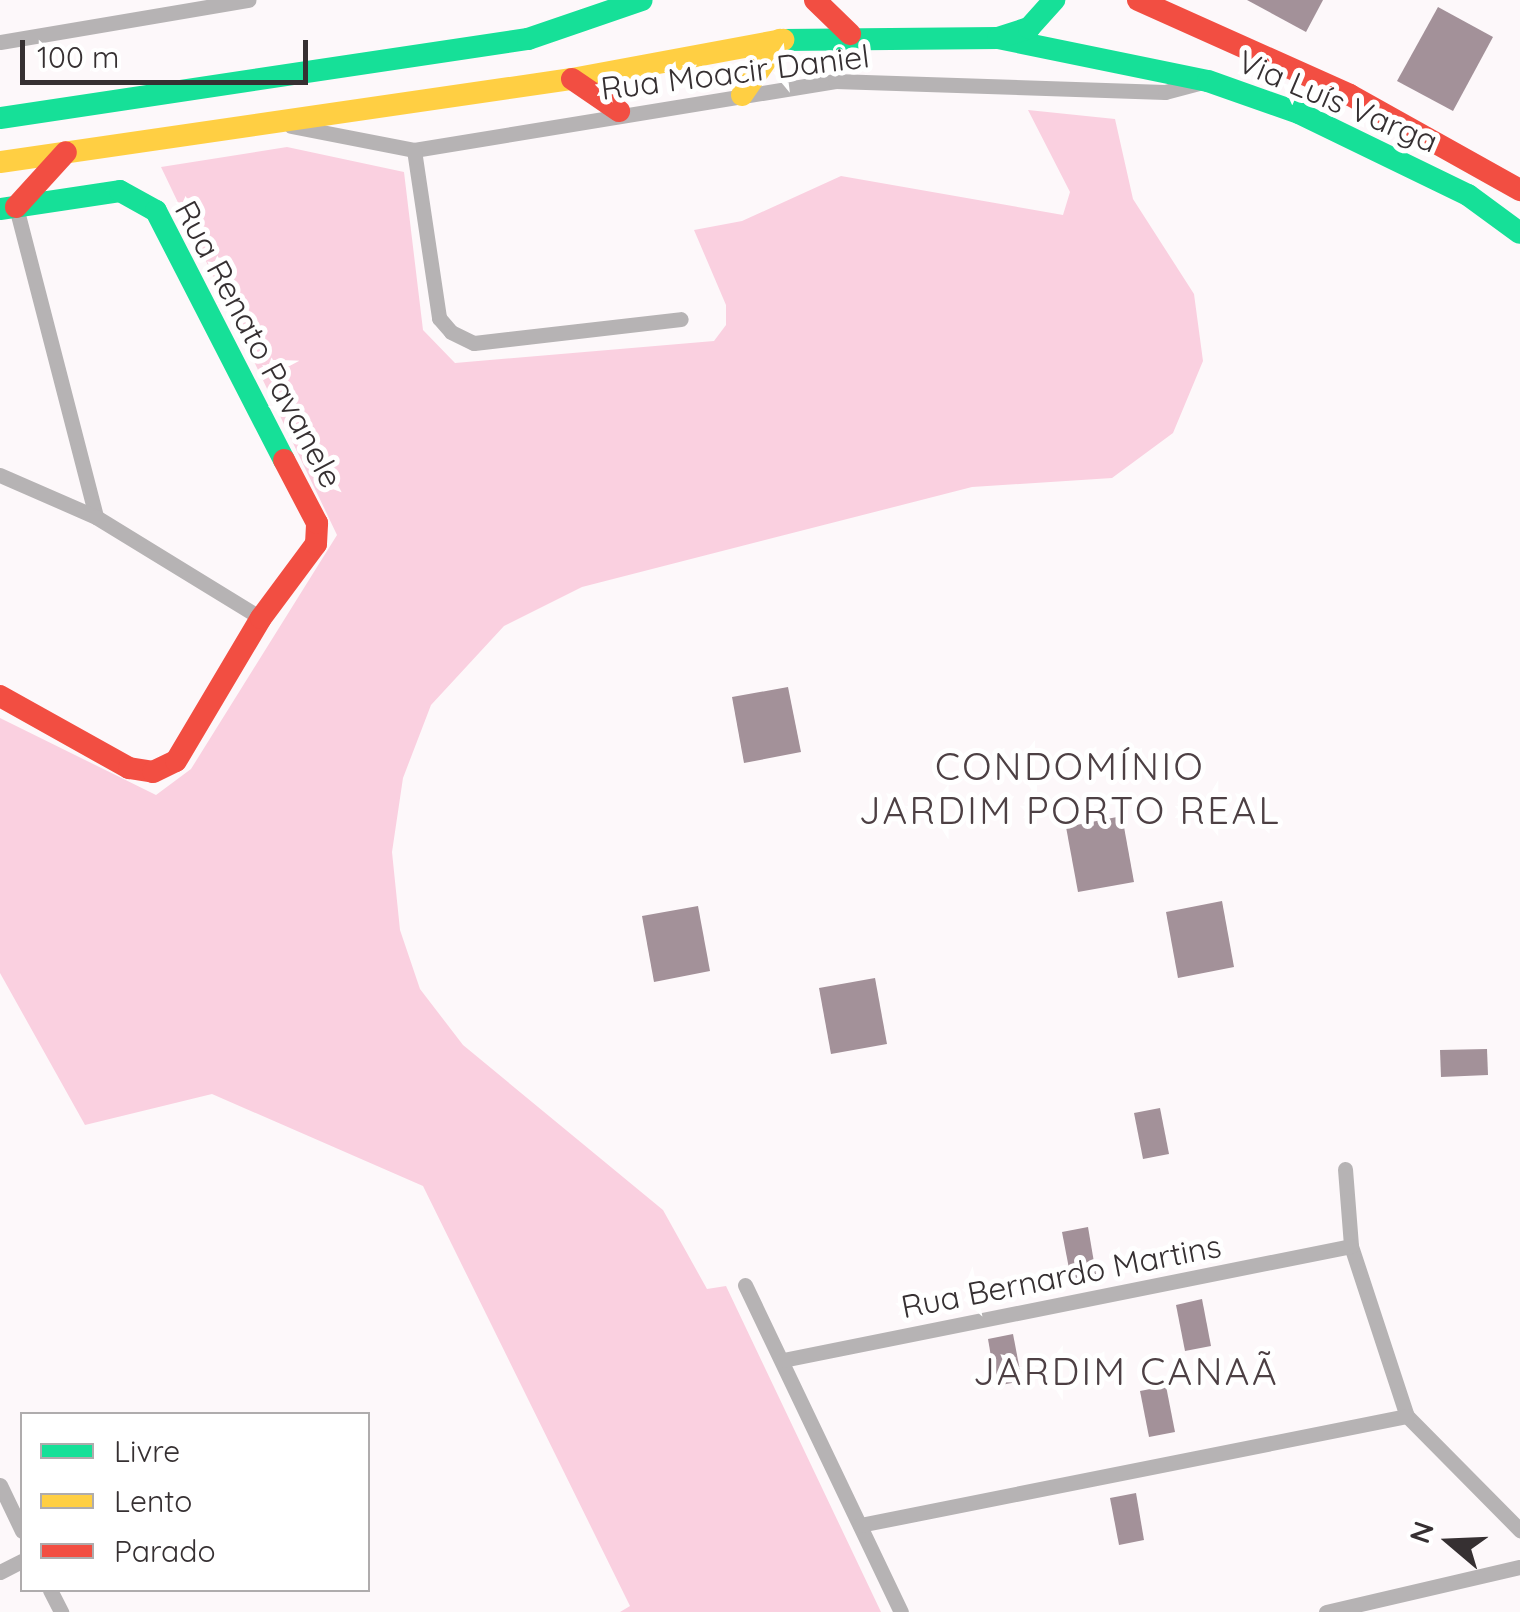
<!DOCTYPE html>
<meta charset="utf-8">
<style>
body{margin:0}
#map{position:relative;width:1520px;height:1612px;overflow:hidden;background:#fdf8fa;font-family:Quicksand,sans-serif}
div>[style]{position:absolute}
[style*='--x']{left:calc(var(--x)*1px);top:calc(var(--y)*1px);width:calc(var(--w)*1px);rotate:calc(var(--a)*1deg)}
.green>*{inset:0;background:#fad0e0}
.building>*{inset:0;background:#a39199}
.street>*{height:15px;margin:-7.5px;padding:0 7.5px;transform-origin:7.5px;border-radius:7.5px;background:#b6b3b4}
.fast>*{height:22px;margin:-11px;padding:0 11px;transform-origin:11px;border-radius:11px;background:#16e098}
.slow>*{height:22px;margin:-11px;padding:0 11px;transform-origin:11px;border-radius:11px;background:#ffcf43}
.jam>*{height:22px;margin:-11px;padding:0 11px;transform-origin:11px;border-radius:11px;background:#f24e42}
span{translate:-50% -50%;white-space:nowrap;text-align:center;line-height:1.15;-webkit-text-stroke:10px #fff;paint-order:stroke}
.street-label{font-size:32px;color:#363032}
.quarter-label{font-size:38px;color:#4d4044;letter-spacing:2.5px}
.legend{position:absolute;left:20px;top:1412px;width:350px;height:180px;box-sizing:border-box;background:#fff;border:2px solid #afacad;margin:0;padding:12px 18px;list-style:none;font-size:30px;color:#363032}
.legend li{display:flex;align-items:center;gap:20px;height:50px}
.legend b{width:50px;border:2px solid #afacad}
.north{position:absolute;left:1400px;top:1492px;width:100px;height:100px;-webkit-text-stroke:8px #fff;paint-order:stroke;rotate:289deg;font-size:28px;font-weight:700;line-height:40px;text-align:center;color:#363032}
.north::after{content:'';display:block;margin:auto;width:35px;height:45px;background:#363032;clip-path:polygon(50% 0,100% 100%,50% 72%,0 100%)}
.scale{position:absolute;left:20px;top:40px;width:288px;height:45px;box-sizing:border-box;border:5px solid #363032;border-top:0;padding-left:12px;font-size:30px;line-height:35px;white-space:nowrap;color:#363032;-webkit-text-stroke:8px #fff;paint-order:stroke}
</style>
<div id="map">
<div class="green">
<i style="clip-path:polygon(1028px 110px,1115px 119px,1133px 199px,1194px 294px,1203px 361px,1173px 433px,1112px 478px,972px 487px,582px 587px,504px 626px,431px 705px,403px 778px,392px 852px,400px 930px,420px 989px,463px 1045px,663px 1210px,707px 1289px,726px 1286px,881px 1612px,620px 1612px,630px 1606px,423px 1186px,212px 1094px,85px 1125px,0 973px,0 718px,156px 795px,191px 769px,337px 535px,161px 167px,287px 147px,404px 172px,423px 330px,455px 363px,714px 341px,726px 325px,726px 305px,694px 230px,742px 221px,841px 176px,1063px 215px,1070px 192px)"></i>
</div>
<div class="building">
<i style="clip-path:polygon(1247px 0,1323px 0,1306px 32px)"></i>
<i style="clip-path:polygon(1438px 7px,1493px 37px,1453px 111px,1397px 81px)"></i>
<i style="clip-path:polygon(788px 687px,801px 752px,744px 763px,732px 697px)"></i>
<i style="clip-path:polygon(1122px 816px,1134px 882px,1078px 892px,1066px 827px)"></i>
<i style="clip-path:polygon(1222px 901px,1234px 967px,1178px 978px,1166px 912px)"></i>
<i style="clip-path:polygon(698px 906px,710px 971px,654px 982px,642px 916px)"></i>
<i style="clip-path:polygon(875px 978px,887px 1044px,831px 1054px,819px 988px)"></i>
<i style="clip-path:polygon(1487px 1049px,1488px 1075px,1441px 1077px,1440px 1050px)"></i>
<i style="clip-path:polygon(1160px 1108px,1169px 1154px,1143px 1159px,1134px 1113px)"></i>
<i style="clip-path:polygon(1088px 1227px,1096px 1274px,1071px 1279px,1062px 1232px)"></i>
<i style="clip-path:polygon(1202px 1299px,1211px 1346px,1185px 1351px,1176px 1305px)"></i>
<i style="clip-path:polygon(1013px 1334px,1022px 1381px,996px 1386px,988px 1339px)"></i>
<i style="clip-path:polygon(1166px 1386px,1175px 1432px,1149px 1437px,1140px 1391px)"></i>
<i style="clip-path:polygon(1136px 1493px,1144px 1540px,1119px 1545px,1110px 1498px)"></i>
</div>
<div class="street">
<i style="--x:0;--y:42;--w:252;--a:-9.6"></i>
<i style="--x:291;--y:126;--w:125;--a:11"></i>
<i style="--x:414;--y:150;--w:427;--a:-9.3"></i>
<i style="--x:835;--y:81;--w:330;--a:1.9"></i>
<i style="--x:1165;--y:92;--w:39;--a:-15"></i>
<i style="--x:414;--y:150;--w:170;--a:81.5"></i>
<i style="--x:439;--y:318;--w:18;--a:49"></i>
<i style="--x:451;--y:332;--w:25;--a:26"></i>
<i style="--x:474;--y:343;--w:208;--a:-6.6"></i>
<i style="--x:16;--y:207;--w:320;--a:75.5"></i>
<i style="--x:0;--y:475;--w:105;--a:23.6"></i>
<i style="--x:96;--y:517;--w:193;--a:31.5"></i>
<i style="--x:1345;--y:1169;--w:77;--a:85.5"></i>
<i style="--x:1351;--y:1246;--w:179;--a:71.8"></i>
<i style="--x:1407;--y:1416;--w:161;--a:45.3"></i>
<i style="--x:745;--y:1285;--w:362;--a:64.5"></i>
<i style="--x:783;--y:1360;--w:579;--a:-11.35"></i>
<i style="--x:0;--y:1485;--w:51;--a:64.4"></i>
<i style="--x:860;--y:1525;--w:558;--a:-11.27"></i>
<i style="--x:0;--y:1572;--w:25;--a:-27"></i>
<i style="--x:50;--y:1590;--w:25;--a:63"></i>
<i style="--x:1326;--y:1612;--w:199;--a:-13.1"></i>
</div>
<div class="fast">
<i style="--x:998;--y:38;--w:214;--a:11.6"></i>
<i style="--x:1208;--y:81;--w:96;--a:19.4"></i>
<i style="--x:1299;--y:113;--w:188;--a:25.9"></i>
<i style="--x:1468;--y:195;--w:64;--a:36.2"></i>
<i style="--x:783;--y:40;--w:215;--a:-0.5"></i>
<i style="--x:998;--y:38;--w:33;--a:-18"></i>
<i style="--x:1029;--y:28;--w:38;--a:-48"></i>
<i style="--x:0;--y:118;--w:534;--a:-8.51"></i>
<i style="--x:528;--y:39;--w:120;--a:-18.9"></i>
<i style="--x:0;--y:209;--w:121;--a:-8.5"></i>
<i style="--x:120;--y:191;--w:41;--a:29.1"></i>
<i style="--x:156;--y:211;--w:280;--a:62.8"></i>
</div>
<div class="slow">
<i style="--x:742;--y:95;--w:67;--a:-55.4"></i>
<i style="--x:0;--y:162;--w:578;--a:-8.26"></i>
<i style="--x:572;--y:79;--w:215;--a:-10.5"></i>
</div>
<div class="jam">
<i style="--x:815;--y:0;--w:49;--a:44.2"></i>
<i style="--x:1138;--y:0;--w:232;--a:24.1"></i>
<i style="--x:1350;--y:95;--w:195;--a:29.2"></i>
<i style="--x:572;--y:79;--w:57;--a:34.2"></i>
<i style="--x:16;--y:207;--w:74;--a:-47.7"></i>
<i style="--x:0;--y:696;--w:148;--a:29.2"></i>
<i style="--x:129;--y:768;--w:24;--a:9"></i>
<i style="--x:153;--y:772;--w:25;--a:-26"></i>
<i style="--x:176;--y:761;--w:166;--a:-59.3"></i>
<i style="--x:261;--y:618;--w:92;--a:-53.4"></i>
<i style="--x:316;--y:544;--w:21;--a:-87"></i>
<i style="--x:317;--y:523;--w:71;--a:-117.6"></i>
</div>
<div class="street-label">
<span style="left:735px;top:72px;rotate:-7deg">Rua Moacir Daniel</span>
<span style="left:1338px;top:101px;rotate:23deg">Via Luís Varga</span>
<span style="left:259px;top:344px;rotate:62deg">Rua Renato Pavanele</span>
<span style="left:1061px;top:1276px;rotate:-11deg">Rua Bernardo Martins</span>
</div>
<div class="quarter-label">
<span style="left:1070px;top:789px">CONDOMÍNIO<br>JARDIM PORTO REAL</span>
<span style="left:1126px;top:1372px">JARDIM CANAÃ</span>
</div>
<ul class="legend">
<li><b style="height:12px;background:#16e098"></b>Livre</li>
<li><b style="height:12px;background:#ffcf43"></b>Lento</li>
<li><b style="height:12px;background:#f24e42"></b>Parado</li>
</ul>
<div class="north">N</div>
<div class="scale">100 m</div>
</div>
